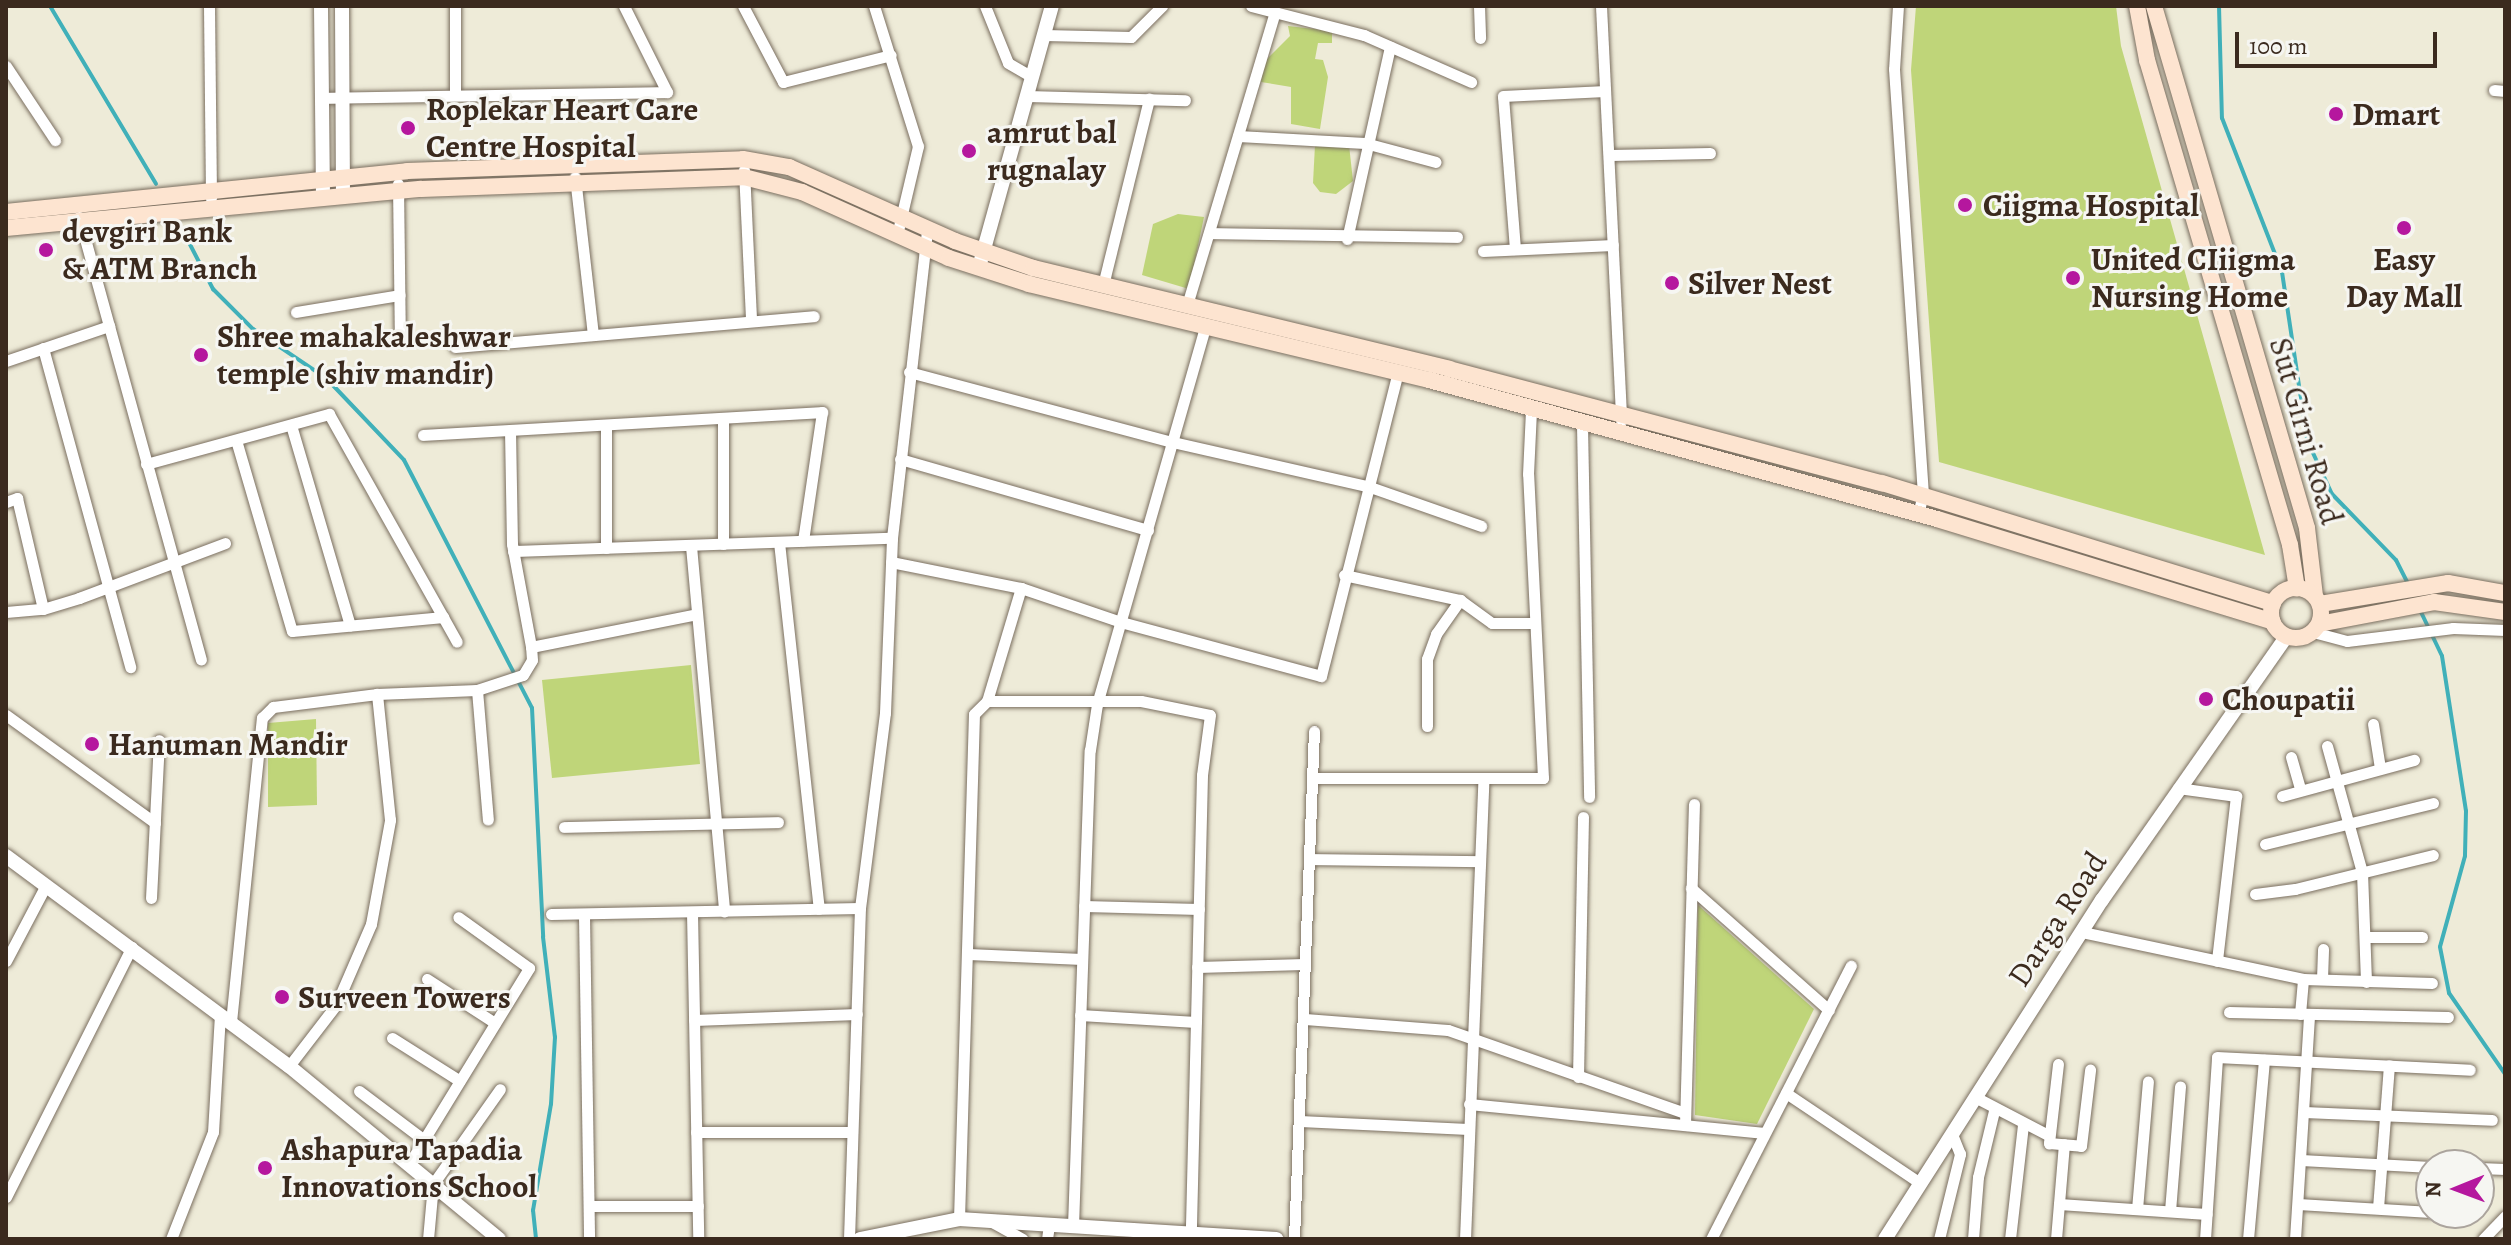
<!DOCTYPE html>
<style>
body{margin:0}
#map{position:relative;width:2511px;height:1245px;overflow:hidden;background:#eeebd8;font-family:Alegreya,serif}
div>[style]{position:absolute}
[style*='--x']{left:calc(var(--x)*1px);top:calc(var(--y)*1px);width:calc(var(--w)*1px);rotate:calc(var(--a)*1deg)}
.green>*{inset:0;background:#bfd579}
.stream>*{height:4px;margin:-2px;padding:0 2px;transform-origin:2px;border-radius:2px;background:#40b0b9}
.roads{filter:drop-shadow(0 0 2px #7a6e5f) drop-shadow(0 0 2px #7a6e5f)}
.minor>*{height:11px;margin:-5.5px;padding:0 5.5px;transform-origin:5.5px;border-radius:5.5px;background:#fff}
.tertiary>*{height:14px;margin:-7px;padding:0 7px;transform-origin:7px;border-radius:7px;background:#fff}
.secondary>*{height:16px;margin:-8px;padding:0 8px;transform-origin:8px;border-radius:8px;background:#fde4d0}
.secondary>.ring{margin:-8px;padding:0;box-sizing:content-box;background:none;border:16px solid #fde4d0;border-radius:50%}
.dots>*{width:22px;height:22px;translate:-50% -50%;box-sizing:border-box;border:4px solid #f6f6f2;border-radius:50%}
span{translate:-50% -50%;white-space:nowrap;text-align:center;line-height:1.15;-webkit-text-stroke:6px #f6f6f2;paint-order:stroke}
.poi-label{font-size:32px;color:#3b2a1e;font-weight:700}
.left{translate:0 -50%;text-align:left}
.street-label{font-size:32px;color:#3b2a1e}
.frame{position:absolute;inset:0;border:8px solid #3b2a1e;pointer-events:none}
.north{position:absolute;left:2415px;top:1149px;width:80px;height:80px;box-sizing:border-box;background:#f6f6f2;border:2px solid #aba49d;border-radius:50%;rotate:269deg;font-size:22px;font-weight:700;line-height:32px;text-align:center;color:#3b2a1e}
.north::after{content:'';display:block;margin:auto;width:28px;height:36px;background:#b5179e;clip-path:polygon(50% 0,100% 100%,50% 72%,0 100%)}
.scale{position:absolute;left:2235px;top:32px;width:202px;height:36px;box-sizing:border-box;border:4px solid #3b2a1e;border-top:0;padding-left:10px;font-size:24px;line-height:28px;white-space:nowrap;color:#3b2a1e;-webkit-text-stroke:6px #f6f6f2;paint-order:stroke}
</style>
<div id="map">
<div class="green">
<i style="clip-path:polygon(1916px 6px,2116px 6px,2121px 46px,2265px 555px,1939px 462px,1911px 70px)"></i>
<i style="clip-path:polygon(1288px 26px,1332px 31px,1332px 43px,1318px 43px,1315px 59px,1323px 60px,1328px 77px,1320px 129px,1291px 124px,1291px 87px,1261px 82px,1264px 62px,1290px 36px)"></i>
<i style="clip-path:polygon(1315px 145px,1349px 145px,1353px 181px,1336px 194px,1320px 192px,1313px 183px)"></i>
<i style="clip-path:polygon(1178px 214px,1204px 217px,1189px 289px,1142px 275px,1153px 224px)"></i>
<i style="clip-path:polygon(691px 665px,700px 764px,552px 778px,542px 680px)"></i>
<i style="clip-path:polygon(316px 719px,317px 805px,268px 807px,268px 723px)"></i>
<i style="clip-path:polygon(1698px 905px,1814px 1009px,1757px 1124px,1695px 1115px)"></i>
</div>
<div class="stream">
<i style="--x:50;--y:6;--w:207;--a:59.2"></i>
<i style="--x:2219;--y:6;--w:112;--a:88.5"></i>
<i style="--x:2222;--y:118;--w:165;--a:68.7"></i>
<i style="--x:2282;--y:272;--w:170;--a:81.5"></i>
<i style="--x:2307;--y:440;--w:60;--a:65.2"></i>
<i style="--x:2332;--y:494;--w:92;--a:45.9"></i>
<i style="--x:2396;--y:560;--w:27;--a:63"></i>
<i style="--x:182;--y:229;--w:68;--a:62.7"></i>
<i style="--x:213;--y:289;--w:57;--a:45"></i>
<i style="--x:253;--y:329;--w:88;--a:33.9"></i>
<i style="--x:326;--y:378;--w:113;--a:46.4"></i>
<i style="--x:404;--y:460;--w:279;--a:62.7"></i>
<i style="--x:532;--y:708;--w:229;--a:87.2"></i>
<i style="--x:543;--y:937;--w:101;--a:83.2"></i>
<i style="--x:555;--y:1037;--w:67;--a:93.4"></i>
<i style="--x:551;--y:1104;--w:108;--a:99.6"></i>
<i style="--x:533;--y:1210;--w:29;--a:84"></i>
<i style="--x:2420;--y:610;--w:51;--a:64.4"></i>
<i style="--x:2442;--y:656;--w:157;--a:81.2"></i>
<i style="--x:2466;--y:811;--w:45;--a:91.3"></i>
<i style="--x:2465;--y:856;--w:94;--a:105.4"></i>
<i style="--x:2440;--y:947;--w:47;--a:78.9"></i>
<i style="--x:2449;--y:993;--w:98;--a:55.3"></i>
</div>
<div class="roads">
<div class="minor">
<i style="--x:209;--y:6;--w:192;--a:89.4"></i>
<i style="--x:455;--y:6;--w:89;--a:90"></i>
<i style="--x:743;--y:6;--w:86;--a:62.2"></i>
<i style="--x:783;--y:82;--w:111;--a:-14"></i>
<i style="--x:874;--y:6;--w:147;--a:72.6"></i>
<i style="--x:918;--y:146;--w:91;--a:103.3"></i>
<i style="--x:985;--y:6;--w:61;--a:68"></i>
<i style="--x:1008;--y:63;--w:28;--a:30"></i>
<i style="--x:1251;--y:6;--w:117;--a:14.4"></i>
<i style="--x:1364;--y:35;--w:117;--a:23.7"></i>
<i style="--x:1479;--y:6;--w:32;--a:88"></i>
<i style="--x:1601;--y:6;--w:415;--a:87.2"></i>
<i style="--x:1898;--y:6;--w:63;--a:93.6"></i>
<i style="--x:1894;--y:69;--w:426;--a:86.1"></i>
<i style="--x:1923;--y:494;--w:21;--a:104"></i>
<i style="--x:1044;--y:35;--w:87;--a:1.3"></i>
<i style="--x:1131;--y:37;--w:44;--a:-45"></i>
<i style="--x:6;--y:66;--w:89;--a:56.5"></i>
<i style="--x:2494;--y:90;--w:11;--a:5"></i>
<i style="--x:1027;--y:96;--w:158;--a:1.5"></i>
<i style="--x:322;--y:98;--w:345;--a:-1"></i>
<i style="--x:667;--y:92;--w:96;--a:-116.6"></i>
<i style="--x:1238;--y:136;--w:127;--a:3.2"></i>
<i style="--x:1365;--y:143;--w:73;--a:15"></i>
<i style="--x:1610;--y:155;--w:100;--a:-1.1"></i>
<i style="--x:744;--y:170;--w:151;--a:87.3"></i>
<i style="--x:575;--y:177;--w:159;--a:83.5"></i>
<i style="--x:398;--y:184;--w:153;--a:89.3"></i>
<i style="--x:79;--y:217;--w:459;--a:74.6"></i>
<i style="--x:1209;--y:233;--w:248;--a:0.9"></i>
<i style="--x:1347;--y:239;--w:197;--a:-77.4"></i>
<i style="--x:1515;--y:249;--w:153;--a:-94.5"></i>
<i style="--x:1503;--y:96;--w:102;--a:-2.8"></i>
<i style="--x:1483;--y:251;--w:130;--a:-2.6"></i>
<i style="--x:1103;--y:285;--w:192;--a:-76.1"></i>
<i style="--x:1187;--y:305;--w:306;--a:-73.3"></i>
<i style="--x:296;--y:312;--w:105;--a:-9.3"></i>
<i style="--x:455;--y:347;--w:360;--a:-4.9"></i>
<i style="--x:43;--y:348;--w:331;--a:74.7"></i>
<i style="--x:6;--y:361;--w:109;--a:-18.8"></i>
<i style="--x:909;--y:372;--w:273;--a:14.9"></i>
<i style="--x:1173;--y:442;--w:199;--a:12.8"></i>
<i style="--x:1367;--y:486;--w:121;--a:19.3"></i>
<i style="--x:723;--y:418;--w:126;--a:90"></i>
<i style="--x:291;--y:425;--w:209;--a:73.6"></i>
<i style="--x:1582;--y:425;--w:372;--a:88.9"></i>
<i style="--x:510;--y:430;--w:114;--a:89"></i>
<i style="--x:512;--y:544;--w:105;--a:79.5"></i>
<i style="--x:531;--y:647;--w:169;--a:-11.2"></i>
<i style="--x:423;--y:435;--w:400;--a:-3.3"></i>
<i style="--x:822;--y:412;--w:130;--a:98.4"></i>
<i style="--x:236;--y:440;--w:199;--a:73.7"></i>
<i style="--x:292;--y:631;--w:152;--a:-5.3"></i>
<i style="--x:900;--y:459;--w:258;--a:16"></i>
<i style="--x:146;--y:464;--w:190;--a:-15.3"></i>
<i style="--x:329;--y:414;--w:261;--a:60.7"></i>
<i style="--x:6;--y:502;--w:12;--a:-20"></i>
<i style="--x:17;--y:498;--w:114;--a:76.8"></i>
<i style="--x:779;--y:542;--w:369;--a:83.8"></i>
<i style="--x:691;--y:546;--w:367;--a:84.8"></i>
<i style="--x:606;--y:548;--w:123;--a:-90"></i>
<i style="--x:513;--y:551;--w:379;--a:-2"></i>
<i style="--x:891;--y:562;--w:133;--a:11.3"></i>
<i style="--x:1021;--y:588;--w:106;--a:18.8"></i>
<i style="--x:1121;--y:622;--w:207;--a:15.1"></i>
<i style="--x:1321;--y:676;--w:310;--a:-75.8"></i>
<i style="--x:1344;--y:575;--w:119;--a:12.2"></i>
<i style="--x:1460;--y:600;--w:39;--a:36"></i>
<i style="--x:1492;--y:623;--w:43;--a:0"></i>
<i style="--x:6;--y:612;--w:37;--a:-5"></i>
<i style="--x:43;--y:609;--w:38;--a:-17"></i>
<i style="--x:79;--y:598;--w:156;--a:-20.6"></i>
<i style="--x:2313;--y:632;--w:35;--a:15"></i>
<i style="--x:2347;--y:641;--w:107;--a:-7"></i>
<i style="--x:2453;--y:628;--w:52;--a:2.2"></i>
<i style="--x:477;--y:690;--w:48;--a:-18.1"></i>
<i style="--x:523;--y:675;--w:17;--a:-59"></i>
<i style="--x:532;--y:660;--w:13;--a:-94"></i>
<i style="--x:987;--y:701;--w:118;--a:-73.3"></i>
<i style="--x:6;--y:715;--w:184;--a:35.9"></i>
<i style="--x:2373;--y:724;--w:45;--a:81"></i>
<i style="--x:1427;--y:726;--w:67;--a:-90"></i>
<i style="--x:1427;--y:659;--w:27;--a:-70"></i>
<i style="--x:1436;--y:634;--w:42;--a:-54.8"></i>
<i style="--x:2327;--y:746;--w:131;--a:74.5"></i>
<i style="--x:2362;--y:872;--w:110;--a:87.9"></i>
<i style="--x:2291;--y:757;--w:33;--a:74"></i>
<i style="--x:1313;--y:778;--w:230;--a:0"></i>
<i style="--x:1543;--y:778;--w:304;--a:-92.8"></i>
<i style="--x:1528;--y:474;--w:64;--a:-87.3"></i>
<i style="--x:2178;--y:788;--w:59;--a:7.9"></i>
<i style="--x:2236;--y:796;--w:166;--a:96.6"></i>
<i style="--x:2282;--y:796;--w:137;--a:-15.3"></i>
<i style="--x:564;--y:827;--w:214;--a:-1.3"></i>
<i style="--x:2265;--y:844;--w:173;--a:-13.7"></i>
<i style="--x:1310;--y:859;--w:169;--a:0.7"></i>
<i style="--x:1691;--y:888;--w:184;--a:41.5"></i>
<i style="--x:2255;--y:894;--w:40;--a:-7.1"></i>
<i style="--x:2295;--y:889;--w:142;--a:-13.8"></i>
<i style="--x:151;--y:898;--w:158;--a:-87.1"></i>
<i style="--x:1084;--y:906;--w:115;--a:1.5"></i>
<i style="--x:692;--y:912;--w:327;--a:88.9"></i>
<i style="--x:551;--y:914;--w:309;--a:-1.1"></i>
<i style="--x:584;--y:915;--w:324;--a:89.1"></i>
<i style="--x:2082;--y:932;--w:226;--a:12"></i>
<i style="--x:2366;--y:937;--w:56;--a:0"></i>
<i style="--x:968;--y:954;--w:114;--a:2.5"></i>
<i style="--x:6;--y:961;--w:86;--a:-62.2"></i>
<i style="--x:1197;--y:967;--w:107;--a:-1.6"></i>
<i style="--x:427;--y:979;--w:81;--a:32.9"></i>
<i style="--x:2322;--y:979;--w:30;--a:-88"></i>
<i style="--x:2229;--y:1012;--w:219;--a:1.3"></i>
<i style="--x:2300;--y:1014;--w:35;--a:-85"></i>
<i style="--x:2303;--y:979;--w:129;--a:1.8"></i>
<i style="--x:1080;--y:1015;--w:116;--a:3.5"></i>
<i style="--x:1305;--y:1019;--w:143;--a:4.4"></i>
<i style="--x:1448;--y:1030;--w:251;--a:19.3"></i>
<i style="--x:694;--y:1020;--w:163;--a:-2.1"></i>
<i style="--x:231;--y:1022;--w:306;--a:-84.2"></i>
<i style="--x:262;--y:718;--w:16;--a:-45"></i>
<i style="--x:273;--y:707;--w:105;--a:-7.1"></i>
<i style="--x:377;--y:694;--w:100;--a:-2.3"></i>
<i style="--x:477;--y:690;--w:130;--a:85.2"></i>
<i style="--x:392;--y:1038;--w:80;--a:32.3"></i>
<i style="--x:2058;--y:1064;--w:80;--a:96.5"></i>
<i style="--x:2049;--y:1143;--w:32;--a:5"></i>
<i style="--x:2081;--y:1146;--w:77;--a:-83.2"></i>
<i style="--x:289;--y:1066;--w:77;--a:-52.4"></i>
<i style="--x:336;--y:1005;--w:88;--a:-66.6"></i>
<i style="--x:371;--y:924;--w:106;--a:-79.6"></i>
<i style="--x:390;--y:820;--w:127;--a:-95.9"></i>
<i style="--x:1578;--y:1077;--w:260;--a:-88.9"></i>
<i style="--x:359;--y:1091;--w:81;--a:37"></i>
<i style="--x:1786;--y:1093;--w:161;--a:33.9"></i>
<i style="--x:1975;--y:1097;--w:82;--a:27.5"></i>
<i style="--x:1469;--y:1104;--w:297;--a:5.6"></i>
<i style="--x:2304;--y:1112;--w:188;--a:2.4"></i>
<i style="--x:1300;--y:1121;--w:168;--a:2.7"></i>
<i style="--x:1685;--y:1125;--w:321;--a:-88.4"></i>
<i style="--x:696;--y:1132;--w:156;--a:0"></i>
<i style="--x:2301;--y:1160;--w:130;--a:3.1"></i>
<i style="--x:409;--y:1164;--w:230;--a:-58.5"></i>
<i style="--x:529;--y:968;--w:87;--a:-144.3"></i>
<i style="--x:2479;--y:1168;--w:26;--a:2"></i>
<i style="--x:6;--y:1197;--w:280;--a:-63.3"></i>
<i style="--x:2059;--y:1204;--w:148;--a:3.9"></i>
<i style="--x:2298;--y:1204;--w:133;--a:3.4"></i>
<i style="--x:589;--y:1206;--w:109;--a:0"></i>
<i style="--x:2378;--y:1208;--w:143;--a:-85.6"></i>
<i style="--x:2137;--y:1209;--w:128;--a:-85.1"></i>
<i style="--x:2170;--y:1211;--w:125;--a:-85.4"></i>
<i style="--x:2442;--y:1213;--w:23;--a:5"></i>
<i style="--x:959;--y:1219;--w:505;--a:-88.3"></i>
<i style="--x:974;--y:714;--w:18;--a:-45"></i>
<i style="--x:987;--y:701;--w:154;--a:0"></i>
<i style="--x:1141;--y:701;--w:70;--a:11.5"></i>
<i style="--x:1210;--y:715;--w:61;--a:97.6"></i>
<i style="--x:1202;--y:775;--w:459;--a:91.4"></i>
<i style="--x:992;--y:1222;--w:35;--a:29"></i>
<i style="--x:1073;--y:1226;--w:476;--a:-88"></i>
<i style="--x:1090;--y:750;--w:47;--a:-81.3"></i>
<i style="--x:1097;--y:704;--w:391;--a:-74"></i>
<i style="--x:171;--y:1239;--w:115;--a:-68.6"></i>
<i style="--x:213;--y:1132;--w:118;--a:-86.6"></i>
<i style="--x:428;--y:1239;--w:55;--a:-84.8"></i>
<i style="--x:433;--y:1184;--w:116;--a:-54.8"></i>
<i style="--x:849;--y:1239;--w:331;--a:-88.1"></i>
<i style="--x:860;--y:908;--w:197;--a:-82.7"></i>
<i style="--x:885;--y:713;--w:175;--a:-87.7"></i>
<i style="--x:892;--y:538;--w:311;--a:-83.5"></i>
<i style="--x:1047;--y:1239;--w:14;--a:-82"></i>
<i style="--x:1294;--y:1239;--w:508;--a:-87.75"></i>
<i style="--x:1465;--y:1239;--w:458;--a:-87.7"></i>
<i style="--x:1711;--y:1239;--w:307;--a:-62.9"></i>
<i style="--x:1939;--y:1239;--w:88;--a:-76.1"></i>
<i style="--x:1960;--y:1154;--w:22;--a:-112"></i>
<i style="--x:1973;--y:1239;--w:62;--a:-85.4"></i>
<i style="--x:1978;--y:1177;--w:68;--a:-76.4"></i>
<i style="--x:2010;--y:1239;--w:115;--a:-83.5"></i>
<i style="--x:2056;--y:1239;--w:95;--a:-85.2"></i>
<i style="--x:2205;--y:1239;--w:182;--a:-86.2"></i>
<i style="--x:2217;--y:1057;--w:253;--a:2.9"></i>
<i style="--x:2248;--y:1239;--w:180;--a:-84.9"></i>
<i style="--x:2295;--y:1239;--w:225;--a:-86.4"></i>
<i style="--x:2483;--y:1239;--w:32;--a:-46"></i>
</div>
<div class="tertiary">
<i style="--x:321;--y:6;--w:191;--a:89.4"></i>
<i style="--x:342;--y:6;--w:189;--a:89.7"></i>
<i style="--x:981;--y:260;--w:264;--a:-74.4"></i>
<i style="--x:6;--y:856;--w:352;--a:36.6"></i>
<i style="--x:289;--y:1066;--w:272;--a:39.5"></i>
<i style="--x:860;--y:1239;--w:101;--a:-11.4"></i>
<i style="--x:959;--y:1219;--w:318;--a:3.6"></i>
<i style="--x:1885;--y:1239;--w:403;--a:-57.4"></i>
<i style="--x:2102;--y:900;--w:321;--a:-55"></i>
</div>
<div class="secondary">
<i style="--x:2137;--y:6;--w:55;--a:79.5"></i>
<i style="--x:2147;--y:60;--w:506;--a:73.57"></i>
<i style="--x:2290;--y:545;--w:44;--a:80.8"></i>
<i style="--x:2154;--y:6;--w:544;--a:73.66"></i>
<i style="--x:2307;--y:528;--w:68;--a:83.3"></i>
<i style="--x:6;--y:212;--w:403;--a:-5.8"></i>
<i style="--x:407;--y:171;--w:336;--a:-2"></i>
<i style="--x:743;--y:159;--w:47;--a:9.9"></i>
<i style="--x:789;--y:167;--w:182;--a:24"></i>
<i style="--x:955;--y:241;--w:83;--a:19.1"></i>
<i style="--x:1033;--y:268;--w:428;--a:13.6"></i>
<i style="--x:1449;--y:369;--w:448;--a:14.8"></i>
<i style="--x:1882;--y:483;--w:409;--a:17.1"></i>
<i style="--x:6;--y:228;--w:417;--a:-5.4"></i>
<i style="--x:421;--y:189;--w:323;--a:-2.1"></i>
<i style="--x:744;--y:177;--w:60;--a:14.5"></i>
<i style="--x:802;--y:192;--w:161;--a:24.2"></i>
<i style="--x:949;--y:258;--w:84;--a:18"></i>
<i style="--x:1029;--y:284;--w:411;--a:13.5"></i>
<i style="--x:1429;--y:380;--w:527;--a:15.3"></i>
<i style="--x:1937;--y:519;--w:351;--a:17"></i>
<i class="ring" style="left:2271px;top:588px;width:34px;height:34px"></i>
<i style="--x:2320;--y:604;--w:130;--a:-9.3"></i>
<i style="--x:2448;--y:583;--w:58;--a:10"></i>
<i style="--x:2319;--y:624;--w:117;--a:-10.8"></i>
<i style="--x:2434;--y:602;--w:72;--a:8"></i>
</div>
</div>
<div class="dots">
<i style="left:2336px;top:114px;background:#b5179e"></i>
<i style="left:408px;top:128px;background:#b5179e"></i>
<i style="left:969px;top:151px;background:#b5179e"></i>
<i style="left:1965px;top:205px;background:#b5179e"></i>
<i style="left:2404px;top:228px;background:#b5179e"></i>
<i style="left:46px;top:250px;background:#b5179e"></i>
<i style="left:2073px;top:278px;background:#b5179e"></i>
<i style="left:1672px;top:283px;background:#b5179e"></i>
<i style="left:201px;top:355px;background:#b5179e"></i>
<i style="left:2206px;top:699px;background:#b5179e"></i>
<i style="left:92px;top:744px;background:#b5179e"></i>
<i style="left:282px;top:997px;background:#b5179e"></i>
<i style="left:265px;top:1168px;background:#b5179e"></i>
</div>
<div class="poi-label">
<span class="left" style="left:426px;top:128px">Roplekar Heart Care<br>Centre Hospital</span>
<span class="left" style="left:2352px;top:114px">Dmart</span>
<span class="left" style="left:987px;top:151px">amrut bal<br>rugnalay</span>
<span class="left" style="left:1983px;top:205px">Ciigma Hospital</span>
<span class="left" style="left:62px;top:250px">devgiri Bank<br>&amp; ATM Branch</span>
<span class="left" style="left:2091px;top:278px">United CIiigma<br>Nursing Home</span>
<span style="left:2404px;top:278px">Easy<br>Day Mall</span>
<span class="left" style="left:1688px;top:283px">Silver Nest</span>
<span class="left" style="left:217px;top:355px">Shree mahakaleshwar<br>temple (shiv mandir)</span>
<span class="left" style="left:2222px;top:699px">Choupatii</span>
<span class="left" style="left:108px;top:744px">Hanuman Mandir</span>
<span class="left" style="left:298px;top:997px">Surveen Towers</span>
<span class="left" style="left:281px;top:1168px">Ashapura Tapadia<br>Innovations School</span>
</div>
<div class="street-label">
<span style="left:2306px;top:431px;rotate:74deg">Sut Girni Road</span>
<span style="left:2057px;top:919px;rotate:-57deg">Darga Road</span>
</div>
<div class="frame"></div>
<div class="north">N</div>
<div class="scale">100 m</div>
</div>
